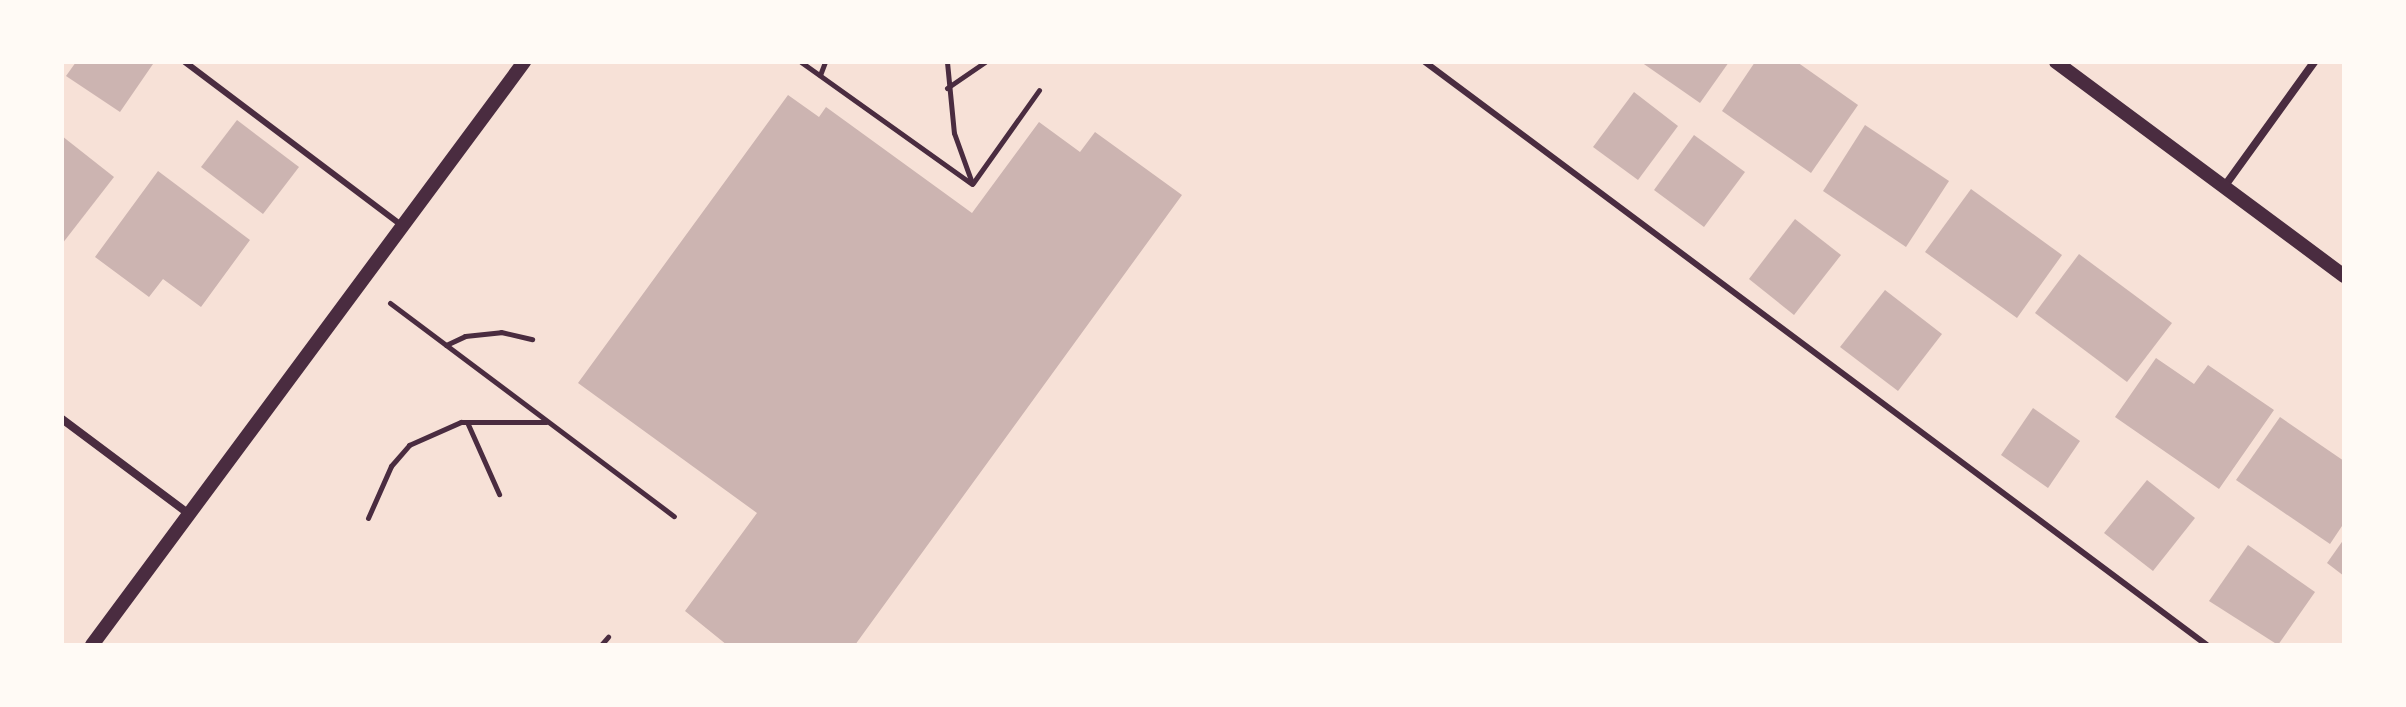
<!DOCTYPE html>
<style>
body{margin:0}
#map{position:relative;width:2406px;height:707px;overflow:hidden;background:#f7e1d7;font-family:"Nunito Sans",sans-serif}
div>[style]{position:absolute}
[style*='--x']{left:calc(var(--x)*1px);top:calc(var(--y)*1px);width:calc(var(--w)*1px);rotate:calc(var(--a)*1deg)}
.building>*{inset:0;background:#ccb4b1}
.path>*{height:5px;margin:-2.5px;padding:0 2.5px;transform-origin:2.5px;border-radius:2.5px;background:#4a2c40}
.service>*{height:6px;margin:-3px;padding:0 3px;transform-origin:3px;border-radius:3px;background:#4a2c40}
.minor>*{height:8px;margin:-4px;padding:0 4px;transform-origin:4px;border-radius:4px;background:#4a2c40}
.tertiary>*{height:14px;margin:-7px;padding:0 7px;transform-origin:7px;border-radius:7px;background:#4a2c40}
span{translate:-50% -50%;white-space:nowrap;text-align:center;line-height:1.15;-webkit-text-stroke:7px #fffaf5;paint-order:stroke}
.frame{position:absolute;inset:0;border:64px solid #fffaf5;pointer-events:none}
</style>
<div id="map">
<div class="building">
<i style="clip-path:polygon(76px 62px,149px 62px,153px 64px,120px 112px,66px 76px)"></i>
<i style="clip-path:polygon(1641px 62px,1729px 62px,1700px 103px)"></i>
<i style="clip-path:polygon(1755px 62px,1797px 62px,1858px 105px,1811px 173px,1722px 111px)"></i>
<i style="clip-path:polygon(1634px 92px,1678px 126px,1638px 180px,1593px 147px)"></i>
<i style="clip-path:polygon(788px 95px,819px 117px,826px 107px,972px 213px,1039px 122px,1080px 152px,1095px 132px,1182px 195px,855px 645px,727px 645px,685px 611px,757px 513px,578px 383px)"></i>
<i style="clip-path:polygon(237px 120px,299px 167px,263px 214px,201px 167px)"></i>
<i style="clip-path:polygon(1865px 125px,1949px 181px,1906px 247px,1823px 191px)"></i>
<i style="clip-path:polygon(1694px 135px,1745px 172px,1704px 227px,1654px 190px)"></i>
<i style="clip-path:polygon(62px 136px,114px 177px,62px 244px)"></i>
<i style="clip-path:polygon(158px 171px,250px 240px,201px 307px,163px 279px,149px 297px,95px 257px)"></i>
<i style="clip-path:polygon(1971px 189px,2062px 255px,2017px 318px,1925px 252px)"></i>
<i style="clip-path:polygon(1795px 219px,1841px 255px,1794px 315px,1749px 279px)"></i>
<i style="clip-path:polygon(2079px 254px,2172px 323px,2127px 382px,2035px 313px)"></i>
<i style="clip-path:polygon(1885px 290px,1942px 334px,1898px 391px,1840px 347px)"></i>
<i style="clip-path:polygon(2156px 358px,2194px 384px,2208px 365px,2274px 410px,2219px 489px,2115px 417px)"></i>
<i style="clip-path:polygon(2033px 408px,2080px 441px,2048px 488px,2001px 455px)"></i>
<i style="clip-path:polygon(2280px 417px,2344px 461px,2344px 523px,2330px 544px,2236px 480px)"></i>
<i style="clip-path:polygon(2147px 480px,2195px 518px,2153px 571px,2104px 533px)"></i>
<i style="clip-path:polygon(2344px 539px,2344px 576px,2327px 563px)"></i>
<i style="clip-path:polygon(2248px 545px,2315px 592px,2278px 645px,2209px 601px)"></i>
</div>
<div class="path">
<i style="--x:801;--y:62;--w:210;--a:35.5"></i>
<i style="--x:947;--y:62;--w:71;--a:84.4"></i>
<i style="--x:954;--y:133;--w:53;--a:70.2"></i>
<i style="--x:820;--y:75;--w:14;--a:-69"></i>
<i style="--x:947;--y:88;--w:46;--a:-34.4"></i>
<i style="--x:973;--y:183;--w:114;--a:-54.6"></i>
<i style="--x:390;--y:303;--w:355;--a:36.9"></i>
<i style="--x:446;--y:345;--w:21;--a:-25"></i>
<i style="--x:465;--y:336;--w:36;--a:-6"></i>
<i style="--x:501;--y:332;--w:32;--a:13"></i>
<i style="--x:467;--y:422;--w:79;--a:66"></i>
<i style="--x:368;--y:518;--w:57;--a:-66.1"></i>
<i style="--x:391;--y:466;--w:28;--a:-49"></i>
<i style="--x:409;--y:445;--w:57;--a:-23.9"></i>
<i style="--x:461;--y:422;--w:85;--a:0"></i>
<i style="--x:601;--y:645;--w:11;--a:-49"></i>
</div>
<div class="service">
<i style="--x:185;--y:62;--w:273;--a:37"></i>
<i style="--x:1425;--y:62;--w:975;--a:36.71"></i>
</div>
<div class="minor">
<i style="--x:2224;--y:187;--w:154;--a:-54.2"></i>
<i style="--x:62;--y:419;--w:159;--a:36.8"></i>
</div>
<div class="tertiary">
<i style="--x:2056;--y:62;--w:359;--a:36.6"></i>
<i style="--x:92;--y:645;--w:726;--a:-53.46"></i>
</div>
<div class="frame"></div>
</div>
